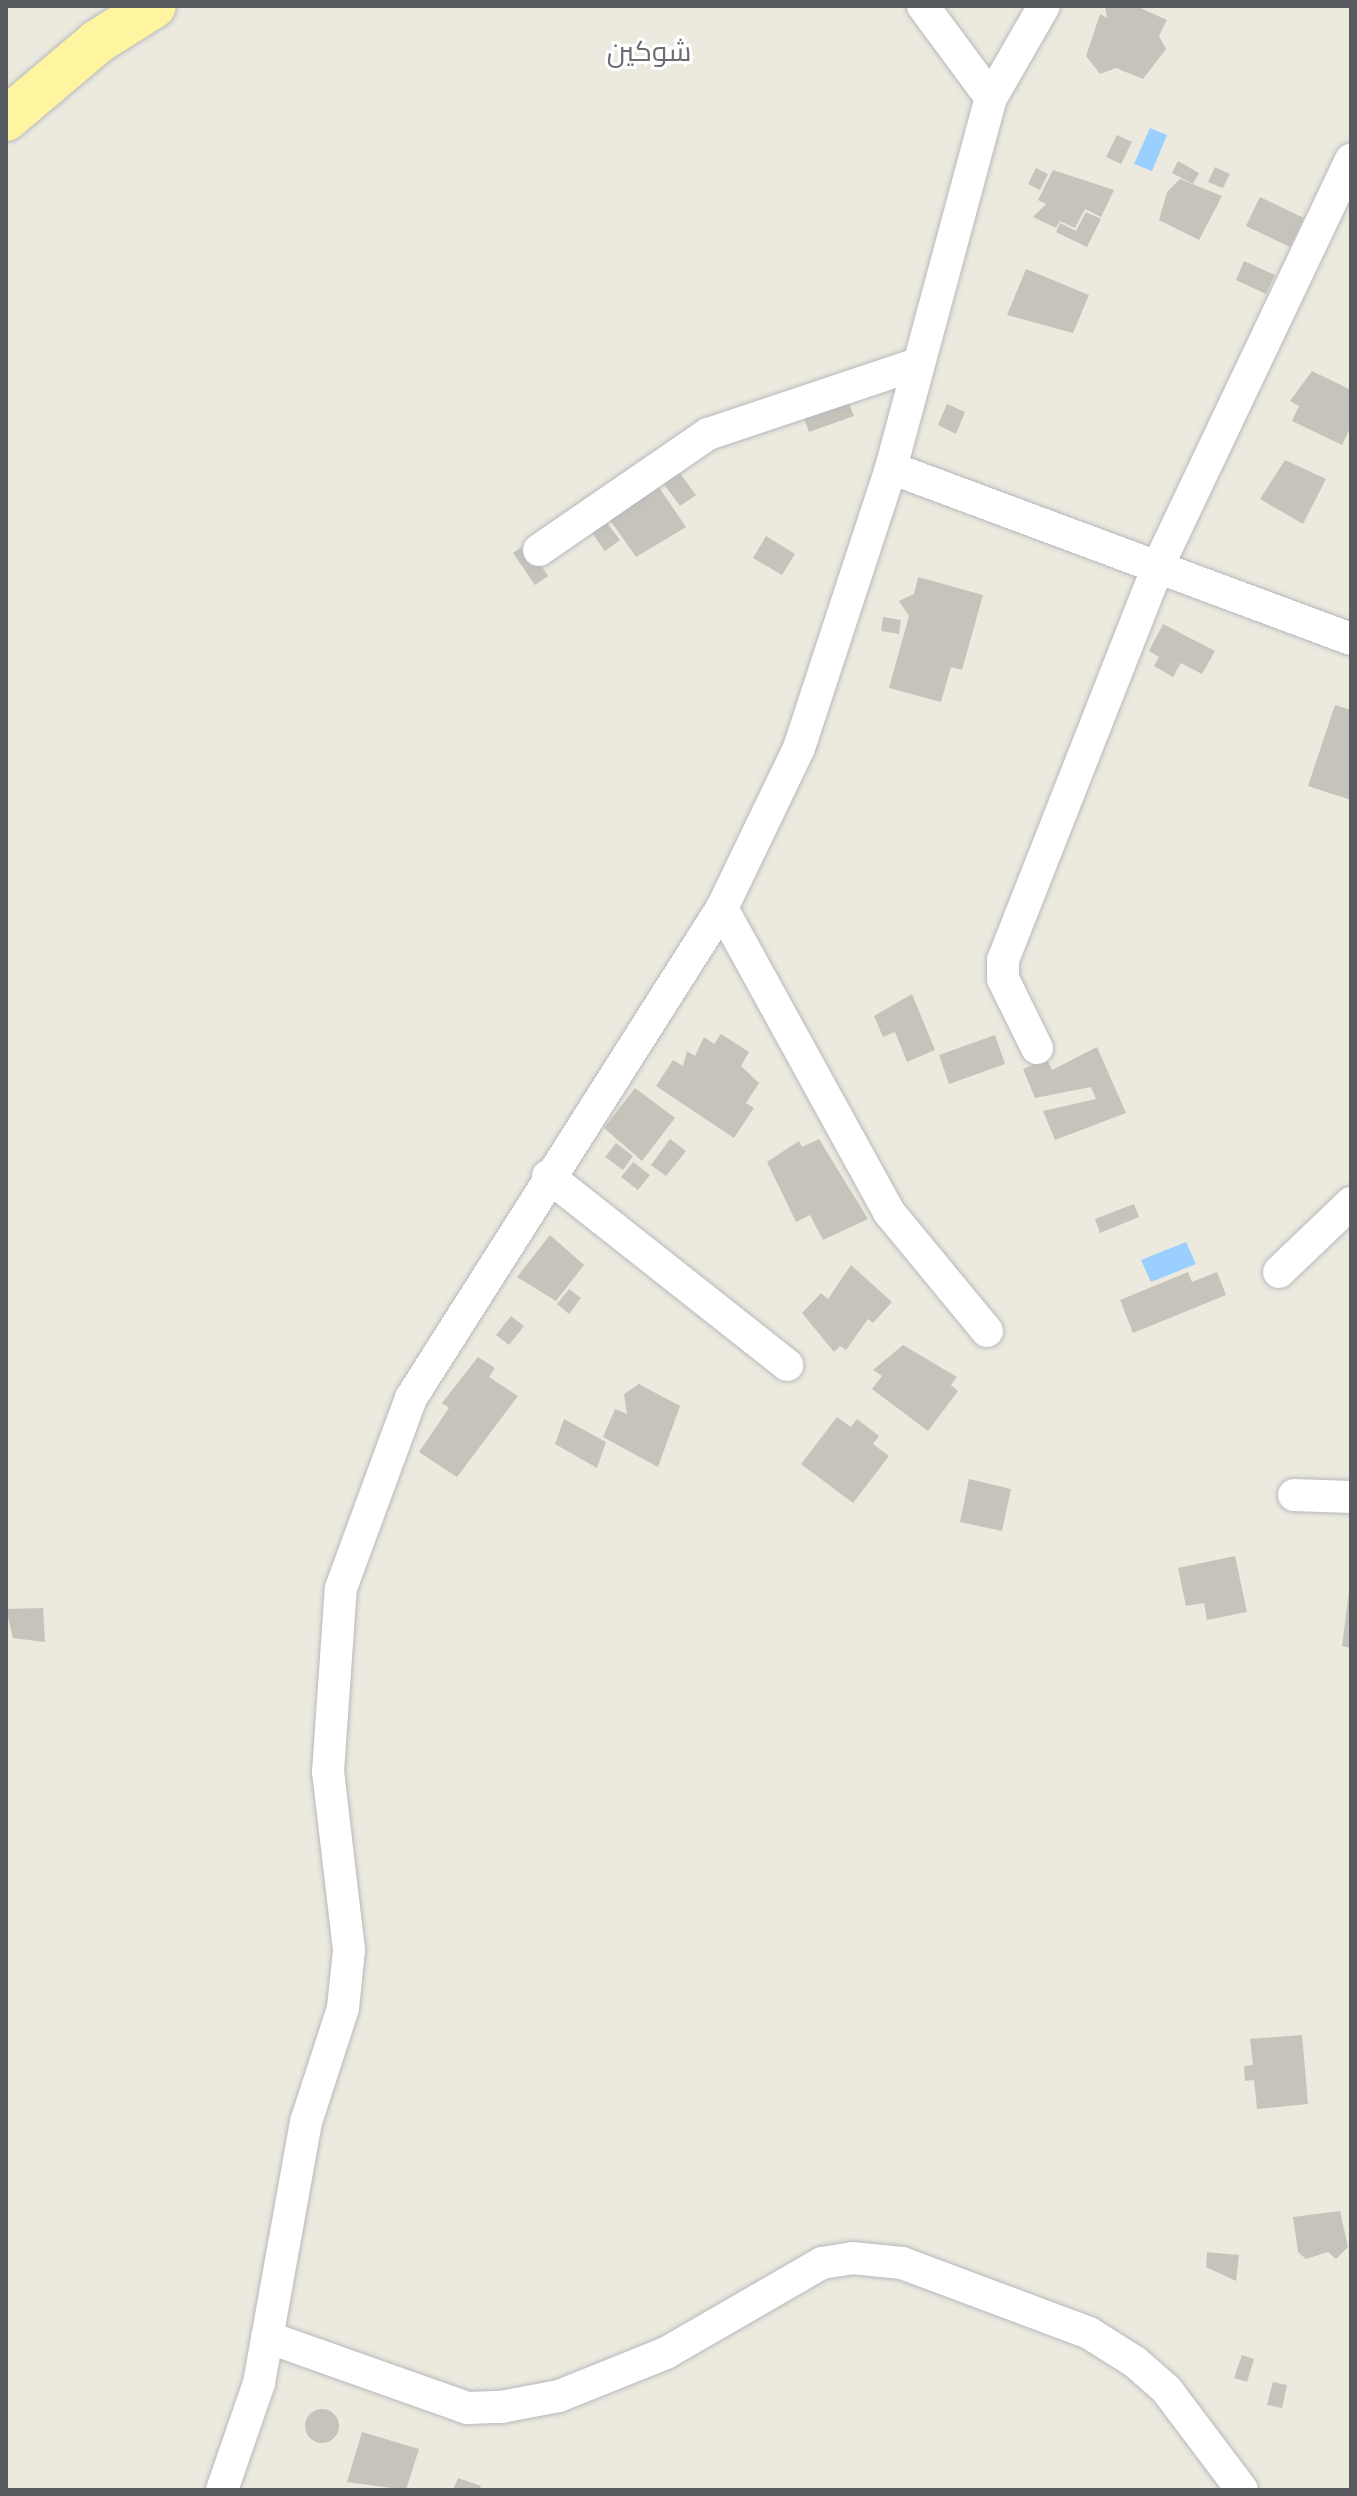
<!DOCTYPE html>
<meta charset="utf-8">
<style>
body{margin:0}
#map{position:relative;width:1357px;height:2496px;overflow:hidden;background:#ece9de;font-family:"PT Sans Narrow",Cairo,sans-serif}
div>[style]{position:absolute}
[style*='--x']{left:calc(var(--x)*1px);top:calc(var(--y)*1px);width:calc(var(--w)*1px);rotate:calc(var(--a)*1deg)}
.water>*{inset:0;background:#9bcfff}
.building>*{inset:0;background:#c6c3bb}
.round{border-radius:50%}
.roads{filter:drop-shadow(0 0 2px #b6b9be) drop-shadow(0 0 2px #b6b9be)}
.street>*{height:32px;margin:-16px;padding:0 16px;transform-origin:16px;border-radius:16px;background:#fff}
.primary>*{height:44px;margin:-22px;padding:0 22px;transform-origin:22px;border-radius:22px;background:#fff4a0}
span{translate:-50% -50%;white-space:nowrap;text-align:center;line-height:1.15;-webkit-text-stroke:6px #fff;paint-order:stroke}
.quarter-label{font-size:28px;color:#686d72}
.frame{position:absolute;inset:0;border:8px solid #575b60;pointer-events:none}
</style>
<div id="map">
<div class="water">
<i style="clip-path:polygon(1150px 128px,1167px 135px,1152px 171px,1134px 164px)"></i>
<i style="clip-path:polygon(1186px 1242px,1196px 1264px,1151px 1282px,1141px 1260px)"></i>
</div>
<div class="building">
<i style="clip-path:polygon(1105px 6px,1136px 6px,1167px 20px,1159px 36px,1166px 49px,1143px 79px,1116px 68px,1100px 74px,1086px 56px,1100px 14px,1107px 18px)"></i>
<i style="clip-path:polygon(1117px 135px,1132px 142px,1121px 164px,1106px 157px)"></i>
<i style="clip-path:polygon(1178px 161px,1199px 173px,1193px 184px,1172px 173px)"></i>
<i style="clip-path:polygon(1215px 167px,1230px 174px,1223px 188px,1208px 182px)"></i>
<i style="clip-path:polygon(1036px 168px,1048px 174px,1040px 190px,1028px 184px)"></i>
<i style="clip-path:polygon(1053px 170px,1114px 190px,1101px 217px,1085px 209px,1075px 228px,1060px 221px,1056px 228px,1033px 217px,1046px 204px,1038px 200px)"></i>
<i style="clip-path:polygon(1180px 179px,1222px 196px,1199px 240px,1159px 220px,1167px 192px)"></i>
<i style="clip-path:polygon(1260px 197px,1304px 218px,1290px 247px,1246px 226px)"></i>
<i style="clip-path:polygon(1086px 212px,1101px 219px,1087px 247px,1056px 232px,1060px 223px,1076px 231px)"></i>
<i style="clip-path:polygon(1244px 261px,1275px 275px,1266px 294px,1236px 280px)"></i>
<i style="clip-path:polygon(1026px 269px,1089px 295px,1073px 333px,1007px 315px)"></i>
<i style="clip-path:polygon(1312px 371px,1351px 390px,1351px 426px,1342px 445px,1292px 421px,1299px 406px,1290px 401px)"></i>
<i style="clip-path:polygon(845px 394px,854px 416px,809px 432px,801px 410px)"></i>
<i style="clip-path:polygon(947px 404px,965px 412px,956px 434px,938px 425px)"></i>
<i style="clip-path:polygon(1285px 460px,1326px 479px,1303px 524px,1260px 499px)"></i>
<i style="clip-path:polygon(679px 472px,696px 495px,680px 506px,663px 483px)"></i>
<i style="clip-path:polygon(654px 480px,686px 527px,636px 557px,606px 514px)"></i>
<i style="clip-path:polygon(607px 523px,620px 540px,605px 551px,592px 533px)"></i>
<i style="clip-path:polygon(766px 536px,795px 554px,782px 575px,753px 558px)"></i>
<i style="clip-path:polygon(527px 544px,548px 576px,535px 585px,513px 553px)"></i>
<i style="clip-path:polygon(918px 577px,983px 595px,962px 670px,951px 667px,941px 702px,889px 688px,909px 616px,899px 601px,914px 594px)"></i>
<i style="clip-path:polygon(883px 617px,901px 620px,899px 634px,881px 631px)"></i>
<i style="clip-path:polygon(1163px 624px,1215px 651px,1202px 674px,1181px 663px,1173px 677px,1154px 666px,1159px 657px,1149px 651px)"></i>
<i style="clip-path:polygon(1335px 705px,1351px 710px,1351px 800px,1308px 786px)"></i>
<i style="clip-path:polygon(912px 994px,935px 1050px,907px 1062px,895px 1032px,883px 1037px,874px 1016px)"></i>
<i style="clip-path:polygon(721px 1034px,749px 1052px,741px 1066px,759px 1083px,746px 1103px,754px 1108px,734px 1138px,656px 1086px,673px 1060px,683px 1066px,687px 1051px,695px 1056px,704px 1037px,714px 1044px)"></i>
<i style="clip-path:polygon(995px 1035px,1005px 1064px,949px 1084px,939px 1055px)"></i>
<i style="clip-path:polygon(1097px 1047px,1126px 1113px,1055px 1140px,1043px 1111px,1096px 1099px,1091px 1087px,1035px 1098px,1023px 1069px,1047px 1059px,1052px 1070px)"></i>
<i style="clip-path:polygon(635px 1088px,675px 1118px,642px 1161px,604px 1128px)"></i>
<i style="clip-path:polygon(670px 1139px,686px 1151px,666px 1176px,651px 1165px)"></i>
<i style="clip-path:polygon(819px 1139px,868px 1219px,823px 1240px,810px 1215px,796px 1222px,767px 1162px,799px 1141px,802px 1147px)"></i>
<i style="clip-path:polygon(616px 1143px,633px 1156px,623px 1170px,605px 1157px)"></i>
<i style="clip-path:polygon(633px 1162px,650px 1175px,638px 1190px,621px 1177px)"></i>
<i style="clip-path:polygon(1134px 1204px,1139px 1217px,1100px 1233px,1095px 1219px)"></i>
<i style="clip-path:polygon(550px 1235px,584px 1265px,556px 1301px,517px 1277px)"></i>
<i style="clip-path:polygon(851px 1265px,892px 1302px,873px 1323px,868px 1319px,846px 1350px,840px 1346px,834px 1352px,802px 1313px,821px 1293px,828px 1299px)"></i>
<i style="clip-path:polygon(1188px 1272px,1192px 1282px,1217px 1272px,1226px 1295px,1133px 1333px,1120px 1300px)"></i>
<i style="clip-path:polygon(569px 1289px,581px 1298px,569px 1314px,557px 1304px)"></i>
<i style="clip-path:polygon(511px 1316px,524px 1326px,509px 1345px,496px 1335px)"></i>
<i style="clip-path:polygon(903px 1345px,957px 1377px,951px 1385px,958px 1391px,928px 1431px,872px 1389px,882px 1376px,873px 1370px)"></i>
<i style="clip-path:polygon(478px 1357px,495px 1368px,489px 1377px,518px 1396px,457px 1477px,419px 1452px,449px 1408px,442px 1403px)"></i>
<i style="clip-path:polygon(639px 1384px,680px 1406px,658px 1467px,603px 1437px,615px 1409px,627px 1414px,624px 1394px)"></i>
<i style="clip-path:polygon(837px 1417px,851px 1427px,857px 1419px,879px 1436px,873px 1444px,889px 1456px,853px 1503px,801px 1464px)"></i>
<i style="clip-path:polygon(564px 1419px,606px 1442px,597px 1468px,555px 1444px)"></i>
<i style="clip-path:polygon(969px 1479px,1011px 1489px,1002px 1531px,960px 1522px)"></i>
<i style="clip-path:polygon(1235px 1556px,1247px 1612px,1207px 1620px,1204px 1603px,1186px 1606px,1178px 1568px)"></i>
<i style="clip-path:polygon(1349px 1591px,1351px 1591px,1351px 1648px,1342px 1646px)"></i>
<i style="clip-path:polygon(43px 1608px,45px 1642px,13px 1638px,6px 1609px)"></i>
<i style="clip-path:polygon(1302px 2035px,1308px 2104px,1257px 2109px,1254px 2080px,1245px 2081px,1244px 2066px,1253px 2065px,1250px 2039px)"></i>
<i style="clip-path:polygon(1340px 2211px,1348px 2247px,1336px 2259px,1328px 2252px,1306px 2259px,1298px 2252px,1293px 2217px)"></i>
<i style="clip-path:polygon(1207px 2252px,1239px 2255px,1236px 2281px,1206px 2267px)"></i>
<i style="clip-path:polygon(1242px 2355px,1254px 2359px,1247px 2382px,1234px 2378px)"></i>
<i style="clip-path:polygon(1273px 2382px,1287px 2385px,1282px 2408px,1267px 2405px)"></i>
<i class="round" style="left:305px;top:2409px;width:34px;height:34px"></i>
<i style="clip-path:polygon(362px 2432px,419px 2449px,406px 2490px,347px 2482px)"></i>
<i style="clip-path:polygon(458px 2478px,481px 2486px,479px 2490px,453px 2490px)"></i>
</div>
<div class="roads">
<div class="street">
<i style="--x:923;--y:6;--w:114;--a:53.5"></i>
<i style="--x:991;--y:98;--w:106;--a:-60.1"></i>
<i style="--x:891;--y:468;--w:491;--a:20.4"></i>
<i style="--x:539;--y:550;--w:205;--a:-34.5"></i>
<i style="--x:708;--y:434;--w:220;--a:-18.5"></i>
<i style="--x:1037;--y:1048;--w:77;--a:-116.2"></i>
<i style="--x:1003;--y:979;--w:19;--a:-90"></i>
<i style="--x:1003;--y:960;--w:423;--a:-68.5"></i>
<i style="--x:1158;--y:566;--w:450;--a:-64.6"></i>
<i style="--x:548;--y:1176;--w:305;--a:38.3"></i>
<i style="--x:1279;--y:1272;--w:100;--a:-43.8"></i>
<i style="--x:987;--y:1331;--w:154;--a:-129.5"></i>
<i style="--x:889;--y:1212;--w:347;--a:-118.8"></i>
<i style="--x:722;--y:908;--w:178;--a:-64.3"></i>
<i style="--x:799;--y:748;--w:295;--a:-71.8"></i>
<i style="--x:891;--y:468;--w:383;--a:-74.9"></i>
<i style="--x:1294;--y:1495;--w:57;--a:2"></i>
<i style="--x:267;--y:2337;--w:213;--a:19.5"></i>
<i style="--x:468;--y:2408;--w:33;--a:-2"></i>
<i style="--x:501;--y:2407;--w:59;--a:-10.7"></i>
<i style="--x:559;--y:2396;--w:115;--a:-21.9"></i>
<i style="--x:666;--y:2353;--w:180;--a:-30"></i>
<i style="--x:822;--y:2263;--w:30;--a:-9"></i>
<i style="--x:852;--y:2258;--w:50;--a:5.7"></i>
<i style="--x:902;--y:2263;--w:200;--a:20.5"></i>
<i style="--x:1089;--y:2333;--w:54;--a:32.2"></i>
<i style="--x:1135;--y:2362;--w:41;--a:41.1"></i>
<i style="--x:1166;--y:2389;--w:126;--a:53"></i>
<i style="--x:222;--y:2490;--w:113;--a:-70.9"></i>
<i style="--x:259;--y:2383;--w:265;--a:-79.8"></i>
<i style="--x:306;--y:2122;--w:120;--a:-72"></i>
<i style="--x:343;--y:2008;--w:58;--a:-84.1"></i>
<i style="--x:349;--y:1950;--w:179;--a:-96.7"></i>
<i style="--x:328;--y:1772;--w:184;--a:-86"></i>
<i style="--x:341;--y:1588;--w:202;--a:-69.8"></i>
<i style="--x:411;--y:1398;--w:580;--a:-57.6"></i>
</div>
<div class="primary">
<i style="--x:6;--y:119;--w:119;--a:-40.2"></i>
<i style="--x:97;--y:42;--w:67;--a:-32.3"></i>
</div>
</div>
<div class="quarter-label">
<span style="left:649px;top:51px">شوكين</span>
</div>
<div class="frame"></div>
</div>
